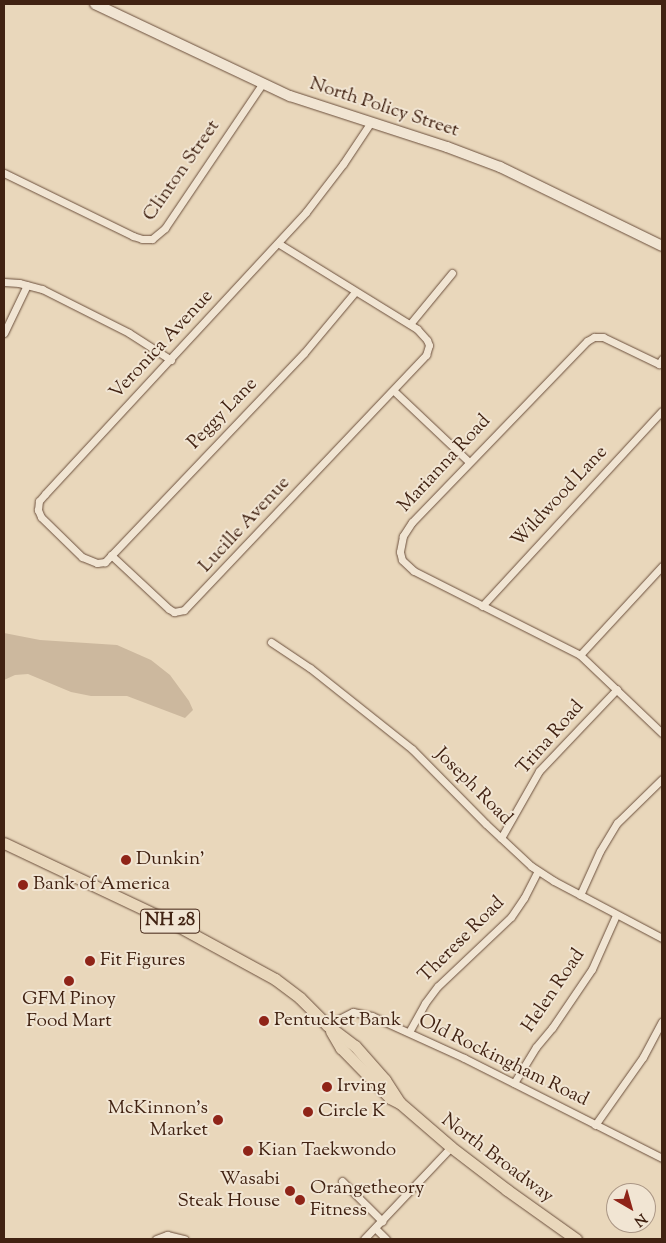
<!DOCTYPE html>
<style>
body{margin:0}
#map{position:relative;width:666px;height:1243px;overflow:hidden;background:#e9d7bb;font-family:"Sorts Mill Goudy",serif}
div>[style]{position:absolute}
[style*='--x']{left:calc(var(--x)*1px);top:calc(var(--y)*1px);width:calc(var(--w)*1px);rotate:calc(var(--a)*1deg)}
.green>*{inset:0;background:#ccb89e}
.roads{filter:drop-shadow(0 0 1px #6b4f3c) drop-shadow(0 0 1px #6b4f3c)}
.street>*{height:7px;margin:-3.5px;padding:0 3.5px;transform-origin:3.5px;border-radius:3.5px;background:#f1e5d3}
.secondary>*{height:10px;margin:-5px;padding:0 5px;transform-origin:5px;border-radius:5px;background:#f1e5d3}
.primary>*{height:11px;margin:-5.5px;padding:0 5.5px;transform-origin:5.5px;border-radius:5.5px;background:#e9d7bb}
.dots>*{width:14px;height:14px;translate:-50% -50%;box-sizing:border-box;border:2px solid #f1e5d3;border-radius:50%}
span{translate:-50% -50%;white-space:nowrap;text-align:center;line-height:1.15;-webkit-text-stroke:4px #f1e5d3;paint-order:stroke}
.shield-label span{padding:1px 4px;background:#f1e5d3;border:1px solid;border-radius:4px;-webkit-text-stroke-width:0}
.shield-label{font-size:18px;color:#412212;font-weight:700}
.street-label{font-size:19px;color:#412212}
.poi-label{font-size:19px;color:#412212}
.left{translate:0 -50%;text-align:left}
.right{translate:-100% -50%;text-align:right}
.frame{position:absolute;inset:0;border:5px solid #412212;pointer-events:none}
.north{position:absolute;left:606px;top:1183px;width:50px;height:50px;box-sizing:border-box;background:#f1e5d3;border:1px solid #ab9786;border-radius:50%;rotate:142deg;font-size:14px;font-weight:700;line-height:20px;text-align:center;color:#412212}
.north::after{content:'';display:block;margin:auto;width:18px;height:22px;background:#8f2418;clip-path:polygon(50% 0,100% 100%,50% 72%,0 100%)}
</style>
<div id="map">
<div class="green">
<i style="clip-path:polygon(4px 633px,40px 640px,117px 645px,151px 660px,170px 675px,189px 701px,193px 710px,185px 718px,127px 696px,91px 696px,71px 692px,28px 674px,15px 675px,4px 680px)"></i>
</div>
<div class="roads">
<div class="street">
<i style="--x:4;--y:173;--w:144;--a:26"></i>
<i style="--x:133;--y:236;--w:9;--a:18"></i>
<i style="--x:142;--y:239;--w:10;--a:0"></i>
<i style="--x:152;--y:239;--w:17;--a:-40"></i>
<i style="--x:165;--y:228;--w:174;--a:-56"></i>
<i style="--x:4;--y:282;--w:15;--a:4"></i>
<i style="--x:19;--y:283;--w:24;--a:15"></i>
<i style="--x:42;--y:289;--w:97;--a:26.8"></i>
<i style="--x:129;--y:333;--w:50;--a:32.7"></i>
<i style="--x:355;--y:292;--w:80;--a:129.9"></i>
<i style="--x:304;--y:353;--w:289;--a:133.6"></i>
<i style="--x:105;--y:562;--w:8;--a:173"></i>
<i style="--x:97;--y:563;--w:16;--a:-158"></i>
<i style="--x:82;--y:557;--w:57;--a:-135.7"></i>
<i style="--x:41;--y:517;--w:8;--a:-113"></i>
<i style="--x:38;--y:510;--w:9;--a:-84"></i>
<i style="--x:39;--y:501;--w:9;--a:-49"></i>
<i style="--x:45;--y:494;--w:384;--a:-47.2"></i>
<i style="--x:306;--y:212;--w:61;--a:-52.4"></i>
<i style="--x:343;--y:164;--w:50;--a:-56.3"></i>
<i style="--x:410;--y:324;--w:66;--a:-50.5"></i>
<i style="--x:4;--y:333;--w:53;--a:-64.4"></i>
<i style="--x:662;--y:359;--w:6;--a:121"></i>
<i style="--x:659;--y:364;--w:62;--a:-154.3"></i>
<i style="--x:603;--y:337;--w:9;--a:180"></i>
<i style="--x:594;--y:337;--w:8;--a:150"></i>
<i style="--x:587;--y:341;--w:252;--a:134"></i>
<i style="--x:412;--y:522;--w:17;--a:123"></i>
<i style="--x:403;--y:536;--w:16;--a:101"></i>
<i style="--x:400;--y:552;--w:8;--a:76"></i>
<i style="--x:402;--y:560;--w:16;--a:43"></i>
<i style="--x:414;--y:571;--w:186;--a:26.8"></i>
<i style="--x:580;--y:655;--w:113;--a:43.6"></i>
<i style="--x:394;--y:391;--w:103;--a:43.4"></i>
<i style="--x:111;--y:555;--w:79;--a:43"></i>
<i style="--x:169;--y:609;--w:6;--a:31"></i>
<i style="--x:174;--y:612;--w:10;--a:-11"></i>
<i style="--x:184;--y:610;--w:352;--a:-46.5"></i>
<i style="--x:426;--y:355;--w:10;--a:-73"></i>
<i style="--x:429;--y:345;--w:5;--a:-112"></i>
<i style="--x:427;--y:340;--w:15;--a:-132"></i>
<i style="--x:417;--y:329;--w:163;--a:-148.3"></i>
<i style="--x:482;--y:606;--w:265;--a:-47.3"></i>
<i style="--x:271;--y:642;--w:47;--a:33.7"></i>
<i style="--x:310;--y:668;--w:130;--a:38.5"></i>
<i style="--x:412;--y:749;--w:105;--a:45.4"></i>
<i style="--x:486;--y:824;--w:62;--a:43"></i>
<i style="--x:531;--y:866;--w:27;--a:33"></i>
<i style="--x:554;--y:881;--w:122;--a:27.8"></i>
<i style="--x:580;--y:655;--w:121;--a:-47.3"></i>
<i style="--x:501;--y:838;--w:77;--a:-60.4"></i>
<i style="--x:539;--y:771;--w:113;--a:-46.4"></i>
<i style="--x:580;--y:895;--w:48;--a:-65.6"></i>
<i style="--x:600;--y:851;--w:33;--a:-59"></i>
<i style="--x:617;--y:823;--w:63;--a:-44.4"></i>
<i style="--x:327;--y:1025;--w:29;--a:-27"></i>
<i style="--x:353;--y:1012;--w:19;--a:12"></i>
<i style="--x:372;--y:1016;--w:101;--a:24.5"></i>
<i style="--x:464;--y:1058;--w:222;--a:26.8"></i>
<i style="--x:409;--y:1032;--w:33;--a:-61"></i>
<i style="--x:425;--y:1003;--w:21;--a:-53"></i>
<i style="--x:438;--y:986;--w:100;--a:-43.4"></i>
<i style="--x:511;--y:917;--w:23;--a:-56"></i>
<i style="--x:524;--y:898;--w:30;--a:-63"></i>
<i style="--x:514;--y:1083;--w:42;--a:-58.6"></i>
<i style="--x:536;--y:1047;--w:25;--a:-50"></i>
<i style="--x:552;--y:1028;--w:71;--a:-55.9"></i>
<i style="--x:592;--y:969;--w:59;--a:-66"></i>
<i style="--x:595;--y:1125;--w:83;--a:-54.8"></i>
<i style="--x:643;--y:1057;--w:40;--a:-62"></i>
<i style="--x:342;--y:1181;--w:57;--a:45"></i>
<i style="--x:375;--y:1228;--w:16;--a:45"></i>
<i style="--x:156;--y:1239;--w:12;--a:-20"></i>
<i style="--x:167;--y:1235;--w:18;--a:13"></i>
<i style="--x:364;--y:1239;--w:127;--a:-46.6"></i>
</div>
<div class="secondary">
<i style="--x:95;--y:4;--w:216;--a:25.3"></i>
<i style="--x:290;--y:96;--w:165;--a:18"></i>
<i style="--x:447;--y:147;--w:57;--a:20.7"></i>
<i style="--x:500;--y:167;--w:180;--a:26"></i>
</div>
<div class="primary">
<i style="--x:4;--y:843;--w:178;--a:25.3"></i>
<i style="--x:165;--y:919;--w:125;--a:28.6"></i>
<i style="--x:275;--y:979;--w:31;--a:37"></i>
<i style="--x:300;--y:998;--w:38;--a:45"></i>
<i style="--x:327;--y:1025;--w:35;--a:37"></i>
<i style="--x:355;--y:1046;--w:45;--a:48.6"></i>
<i style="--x:385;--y:1080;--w:27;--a:57"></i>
<i style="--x:331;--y:1031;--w:20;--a:60"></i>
<i style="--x:341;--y:1048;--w:70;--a:45.6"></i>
<i style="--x:390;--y:1098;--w:11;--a:27"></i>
<i style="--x:400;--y:1103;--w:67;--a:40.8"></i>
<i style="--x:451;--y:1147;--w:71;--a:37.5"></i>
<i style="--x:507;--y:1190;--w:85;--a:35.4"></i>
</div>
</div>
<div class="dots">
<i style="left:126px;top:860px;background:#8f2418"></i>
<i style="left:23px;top:885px;background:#8f2418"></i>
<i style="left:90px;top:961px;background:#8f2418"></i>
<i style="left:69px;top:981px;background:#8f2418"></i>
<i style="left:264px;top:1021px;background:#8f2418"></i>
<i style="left:327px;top:1087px;background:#8f2418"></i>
<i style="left:308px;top:1112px;background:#8f2418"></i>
<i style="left:218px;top:1120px;background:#8f2418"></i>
<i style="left:248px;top:1151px;background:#8f2418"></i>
<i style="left:290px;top:1191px;background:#8f2418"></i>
<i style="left:300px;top:1200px;background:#8f2418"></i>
</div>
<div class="shield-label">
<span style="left:170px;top:921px">NH 28</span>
</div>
<div class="street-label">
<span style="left:384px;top:108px;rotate:18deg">North Policy Street</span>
<span style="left:182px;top:171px;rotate:-55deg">Clinton Street</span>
<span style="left:162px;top:345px;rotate:-47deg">Veronica Avenue</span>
<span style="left:223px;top:414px;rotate:-46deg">Peggy Lane</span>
<span style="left:445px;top:464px;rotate:-47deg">Marianna Road</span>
<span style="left:560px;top:497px;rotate:-47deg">Wildwood Lane</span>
<span style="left:245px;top:525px;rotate:-47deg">Lucille Avenue</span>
<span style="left:551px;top:738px;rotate:-49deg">Trina Road</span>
<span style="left:473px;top:787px;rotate:45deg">Joseph Road</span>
<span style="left:462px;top:940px;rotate:-45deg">Therese Road</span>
<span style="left:554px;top:991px;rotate:-56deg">Helen Road</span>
<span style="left:503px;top:1061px;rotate:26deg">Old Rockingham Road</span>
<span style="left:497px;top:1159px;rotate:37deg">North Broadway</span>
</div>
<div class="poi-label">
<span class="left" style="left:136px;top:860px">Dunkin'</span>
<span class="left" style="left:33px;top:885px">Bank of America</span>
<span class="left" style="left:100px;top:961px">Fit Figures</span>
<span style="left:69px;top:1011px">GFM Pinoy<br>Food Mart</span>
<span class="left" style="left:274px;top:1021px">Pentucket Bank</span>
<span class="left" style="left:337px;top:1087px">Irving</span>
<span class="right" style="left:208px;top:1120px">McKinnon's<br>Market</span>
<span class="left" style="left:318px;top:1112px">Circle K</span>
<span class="left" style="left:258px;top:1151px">Kian Taekwondo</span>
<span class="right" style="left:280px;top:1191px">Wasabi<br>Steak House</span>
<span class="left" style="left:310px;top:1200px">Orangetheory<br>Fitness</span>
</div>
<div class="frame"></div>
<div class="north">N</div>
</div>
